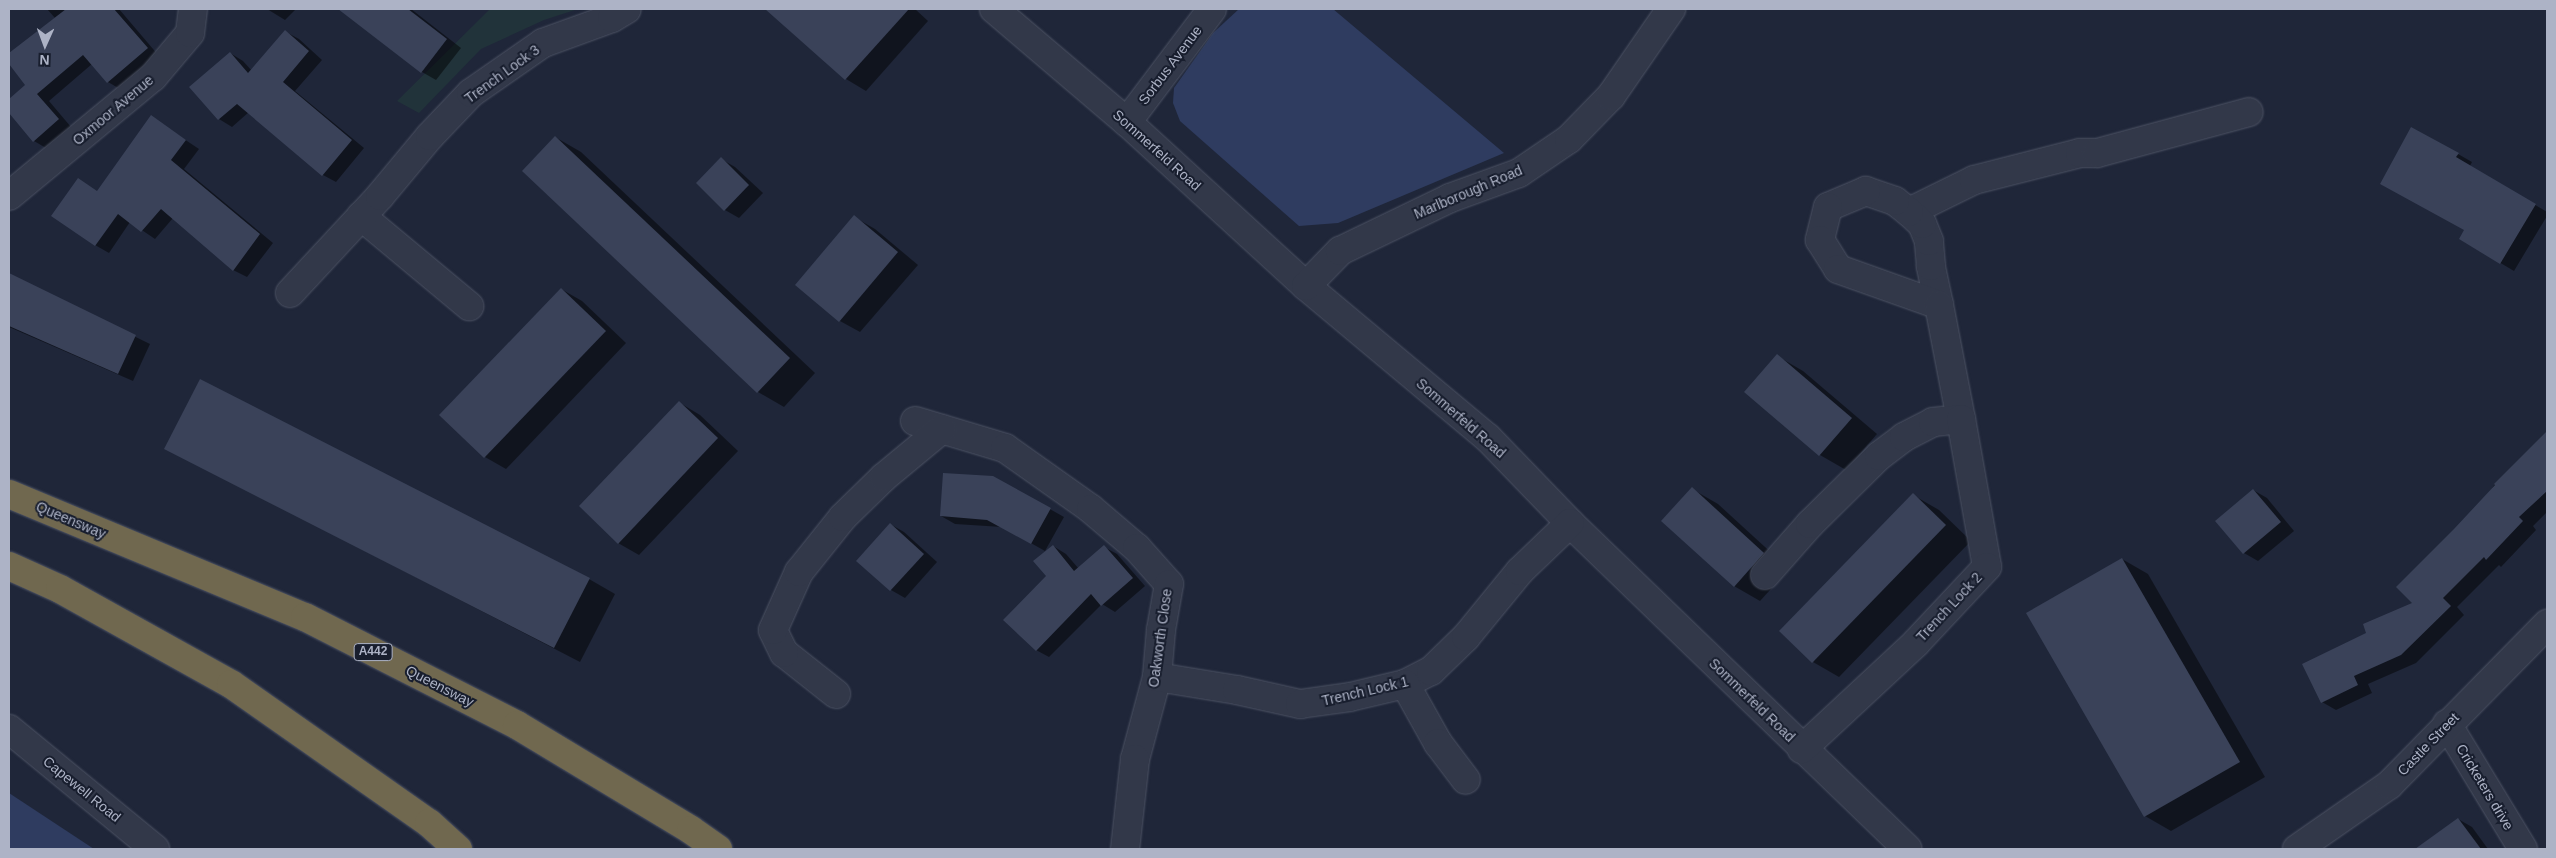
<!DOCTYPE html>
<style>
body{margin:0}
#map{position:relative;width:2556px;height:858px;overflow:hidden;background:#1f2639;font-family:Arial,sans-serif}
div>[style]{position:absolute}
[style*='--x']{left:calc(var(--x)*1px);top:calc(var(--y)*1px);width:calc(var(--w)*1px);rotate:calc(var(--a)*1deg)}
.green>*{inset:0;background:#21333a}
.water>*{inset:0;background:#2f3c60}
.shadow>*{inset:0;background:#0007}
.building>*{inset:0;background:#3a4259}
.roads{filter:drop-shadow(0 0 1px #4d5364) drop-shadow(0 0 1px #4d5364)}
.minor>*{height:28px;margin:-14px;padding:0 14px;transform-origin:14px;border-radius:14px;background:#323849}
.highway>*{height:28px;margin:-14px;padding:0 14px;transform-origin:14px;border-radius:14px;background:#70684f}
span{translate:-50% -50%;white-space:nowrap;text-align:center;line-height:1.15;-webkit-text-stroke:4px #181e2e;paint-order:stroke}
.shield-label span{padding:1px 4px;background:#181e2e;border:1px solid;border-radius:4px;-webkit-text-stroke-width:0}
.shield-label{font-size:12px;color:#adb3c6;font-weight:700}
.street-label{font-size:14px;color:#adb3c6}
.frame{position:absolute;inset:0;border:10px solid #adb3c6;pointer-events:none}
.north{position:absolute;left:20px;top:20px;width:50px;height:50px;-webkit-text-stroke:4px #181e2e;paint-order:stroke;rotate:182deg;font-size:14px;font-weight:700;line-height:20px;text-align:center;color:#adb3c6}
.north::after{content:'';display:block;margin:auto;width:18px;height:22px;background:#adb3c6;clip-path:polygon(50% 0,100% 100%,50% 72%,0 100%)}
</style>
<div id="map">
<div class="green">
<i style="clip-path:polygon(490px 9px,578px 9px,544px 20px,481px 49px,419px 113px,397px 101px)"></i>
</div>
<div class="water">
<i style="clip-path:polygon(1239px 9px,1333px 9px,1504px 153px,1338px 223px,1299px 226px,1180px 121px,1173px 103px,1174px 88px,1213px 33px)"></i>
<i style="clip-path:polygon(9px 793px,94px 849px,9px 849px)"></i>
</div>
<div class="shadow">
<i style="clip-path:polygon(47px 9px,119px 9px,159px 56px,120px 89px,108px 82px,92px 64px,49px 101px,71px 127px,46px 148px,34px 141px,9px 111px,9px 101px,27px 86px,9px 62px,9px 55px,55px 18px)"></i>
<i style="clip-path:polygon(267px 9px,296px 9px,285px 20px)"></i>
<i style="clip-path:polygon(351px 9px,411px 9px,461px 48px,436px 80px,422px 72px,347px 14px)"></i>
<i style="clip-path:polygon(786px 9px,915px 9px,928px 21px,866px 91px,846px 79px,778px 18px)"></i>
<i style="clip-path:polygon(286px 32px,299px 39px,322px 60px,295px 91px,364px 148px,336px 182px,323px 175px,249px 112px,232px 127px,219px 119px,191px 87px,230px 53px,243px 61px,252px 71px)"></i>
<i style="clip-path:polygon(151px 117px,199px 149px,184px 169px,273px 243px,247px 277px,233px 270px,173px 218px,155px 239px,130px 222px,109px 253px,95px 245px,93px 198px)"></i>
<i style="clip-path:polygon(555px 137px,581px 152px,815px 373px,784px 407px,758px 392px)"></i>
<i style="clip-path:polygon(2458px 154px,2472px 162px,2470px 166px,2547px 212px,2547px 216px,2514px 271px,2460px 239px,2466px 229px,2381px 183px)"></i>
<i style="clip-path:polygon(721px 159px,735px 167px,763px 193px,739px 218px,725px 210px)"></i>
<i style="clip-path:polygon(854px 217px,875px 229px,918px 265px,860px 332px,840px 321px)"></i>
<i style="clip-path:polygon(9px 275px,150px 344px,133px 381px,9px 327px)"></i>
<i style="clip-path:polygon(561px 289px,582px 301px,626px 343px,506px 469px,485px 457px)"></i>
<i style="clip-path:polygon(1777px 356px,1803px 371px,1877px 434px,1846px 470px,1820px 455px,1746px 392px)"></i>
<i style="clip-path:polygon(680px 403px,700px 415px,738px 451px,639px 555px,618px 543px)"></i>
<i style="clip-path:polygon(2547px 433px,2547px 512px,2533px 526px,2536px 530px,2501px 567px,2499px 565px,2457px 607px,2464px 615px,2416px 663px,2368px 684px,2372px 693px,2336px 710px,2322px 702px,2368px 633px,2414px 603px,2495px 484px)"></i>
<i style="clip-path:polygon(166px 448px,589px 579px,615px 594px,580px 662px)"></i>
<i style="clip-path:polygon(993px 477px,1064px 517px,1045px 551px,1002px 527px,955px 524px,941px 516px)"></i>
<i style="clip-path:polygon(1692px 489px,1718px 504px,1789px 569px,1760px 601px,1734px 586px)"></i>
<i style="clip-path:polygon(2253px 490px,2267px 498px,2294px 531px,2258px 561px,2244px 553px)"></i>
<i style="clip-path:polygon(1913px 495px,1939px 510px,1971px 541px,1839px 677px,1813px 662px)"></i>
<i style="clip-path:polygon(890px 524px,904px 532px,937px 562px,905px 598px,891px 590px,858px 561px)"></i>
<i style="clip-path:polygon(1053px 546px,1066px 554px,1079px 569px,1104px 547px,1117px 554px,1145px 586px,1115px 612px,1102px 604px,1049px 657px,1036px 650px)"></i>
<i style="clip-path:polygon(2122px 559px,2148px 574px,2265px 777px,2171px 831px,2145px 816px)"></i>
<i style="clip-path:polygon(2458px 819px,2472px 827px,2488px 849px,2422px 849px,2420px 847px)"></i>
</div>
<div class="building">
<i style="clip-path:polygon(66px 9px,114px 9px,148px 48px,107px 83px,83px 55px,37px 94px,59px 119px,33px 142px,9px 113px,9px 99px,25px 85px,9px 64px,9px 53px)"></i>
<i style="clip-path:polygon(338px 9px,408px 9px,447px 39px,421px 73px)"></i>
<i style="clip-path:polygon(765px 9px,909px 9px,845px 80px)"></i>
<i style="clip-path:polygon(285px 30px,309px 51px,283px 82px,352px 140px,322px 176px,237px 104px,218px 120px,189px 87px,230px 52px,248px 73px)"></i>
<i style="clip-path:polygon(151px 115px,186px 140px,171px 160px,260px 234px,233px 271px,161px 209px,141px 232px,118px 214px,95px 246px,51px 216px,78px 178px,97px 191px)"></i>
<i style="clip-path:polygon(2411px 127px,2459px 153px,2456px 157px,2536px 204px,2500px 264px,2459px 239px,2464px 230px,2380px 184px)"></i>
<i style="clip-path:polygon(555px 136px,790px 358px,757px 393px,522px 171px)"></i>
<i style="clip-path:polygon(721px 157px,749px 185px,724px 211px,696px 183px)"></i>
<i style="clip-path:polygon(854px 215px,898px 252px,839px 322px,795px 285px)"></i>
<i style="clip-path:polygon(9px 273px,136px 335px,118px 374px,9px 326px)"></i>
<i style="clip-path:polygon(561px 288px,606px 331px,484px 458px,439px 415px)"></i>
<i style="clip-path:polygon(1777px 354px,1852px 418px,1819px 456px,1744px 392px)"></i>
<i style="clip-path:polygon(200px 379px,590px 578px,554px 648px,164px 449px)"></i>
<i style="clip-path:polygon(679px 401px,718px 438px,618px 544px,579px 506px)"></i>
<i style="clip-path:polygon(2547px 431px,2547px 491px,2519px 517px,2523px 521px,2486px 560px,2484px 557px,2443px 598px,2451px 606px,2401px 655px,2354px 676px,2358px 685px,2321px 703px,2302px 664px,2366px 633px,2363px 624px,2412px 603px,2396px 587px,2454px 529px,2495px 485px,2494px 484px)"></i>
<i style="clip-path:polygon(943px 473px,993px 476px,1051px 508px,1031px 544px,987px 520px,940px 516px)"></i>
<i style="clip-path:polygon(1692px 487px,1764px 553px,1734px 587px,1661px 521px)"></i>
<i style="clip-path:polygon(2253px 489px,2281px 522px,2243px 554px,2215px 521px)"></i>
<i style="clip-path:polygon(1913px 493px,1946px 525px,1812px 663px,1779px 631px)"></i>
<i style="clip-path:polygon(890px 523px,924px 554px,890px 591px,856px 561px)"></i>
<i style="clip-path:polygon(1053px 545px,1074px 571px,1104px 545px,1133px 578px,1101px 606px,1091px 594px,1036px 651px,1003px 620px,1046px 576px,1033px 561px)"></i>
<i style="clip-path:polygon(2122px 558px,2240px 762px,2144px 817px,2026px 613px)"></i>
<i style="clip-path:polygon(2458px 818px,2481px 849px,2415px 849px)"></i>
</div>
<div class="roads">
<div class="minor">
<i style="--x:994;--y:9;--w:175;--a:40.4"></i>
<i style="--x:1127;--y:122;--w:243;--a:42.5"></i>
<i style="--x:1306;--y:286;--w:237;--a:39.9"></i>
<i style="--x:1488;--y:438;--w:118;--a:46"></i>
<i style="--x:1570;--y:523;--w:469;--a:44"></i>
<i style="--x:1127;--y:122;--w:141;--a:-53"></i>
<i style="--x:9;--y:196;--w:187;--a:-39.6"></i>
<i style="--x:153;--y:77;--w:57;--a:-49.9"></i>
<i style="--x:190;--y:33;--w:24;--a:-83"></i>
<i style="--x:1909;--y:212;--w:72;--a:-26.2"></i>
<i style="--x:1974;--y:180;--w:109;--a:-14.3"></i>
<i style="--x:2080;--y:153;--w:17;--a:0"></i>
<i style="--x:2097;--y:153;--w:157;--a:-15.1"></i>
<i style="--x:361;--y:216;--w:141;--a:39.8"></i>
<i style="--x:1306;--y:286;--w:49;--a:-45.8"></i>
<i style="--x:1340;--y:251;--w:122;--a:-25.7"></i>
<i style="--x:1450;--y:198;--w:73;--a:-19.9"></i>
<i style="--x:1519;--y:173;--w:60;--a:-34.2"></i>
<i style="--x:1569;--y:139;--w:60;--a:-45.7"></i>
<i style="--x:1611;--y:96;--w:106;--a:-55.4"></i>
<i style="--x:290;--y:293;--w:132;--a:-47.1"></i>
<i style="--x:380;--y:196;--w:78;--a:-50.2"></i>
<i style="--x:430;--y:136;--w:59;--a:-46.4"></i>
<i style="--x:471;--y:93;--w:88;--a:-34.8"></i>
<i style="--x:543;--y:43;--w:73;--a:-19.9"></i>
<i style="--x:612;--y:18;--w:17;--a:-31"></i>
<i style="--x:1939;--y:305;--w:40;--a:-102"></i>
<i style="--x:1931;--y:266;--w:25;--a:-95"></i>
<i style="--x:1929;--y:241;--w:18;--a:-112"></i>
<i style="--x:1922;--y:224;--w:18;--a:-137"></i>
<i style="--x:1909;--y:212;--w:18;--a:-142"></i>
<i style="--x:1895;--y:201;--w:31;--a:-161"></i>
<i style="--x:1866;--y:191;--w:41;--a:157.2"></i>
<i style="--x:1828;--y:207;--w:34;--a:104"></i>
<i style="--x:1820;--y:240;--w:34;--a:58"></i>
<i style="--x:1838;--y:269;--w:107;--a:19.6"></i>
<i style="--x:1939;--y:305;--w:116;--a:79.1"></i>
<i style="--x:915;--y:421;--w:94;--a:16.7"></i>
<i style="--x:1005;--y:448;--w:105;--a:35.3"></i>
<i style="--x:1091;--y:509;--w:60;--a:40.3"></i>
<i style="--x:1137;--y:548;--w:48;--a:48.4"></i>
<i style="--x:1169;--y:584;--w:47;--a:99.9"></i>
<i style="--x:1161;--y:630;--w:47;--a:94.9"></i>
<i style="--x:1157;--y:677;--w:85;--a:105"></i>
<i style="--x:1135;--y:759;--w:91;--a:96.3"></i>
<i style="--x:1765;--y:575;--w:68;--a:-48.6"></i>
<i style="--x:1810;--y:524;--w:97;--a:-44.6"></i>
<i style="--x:1879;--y:456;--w:31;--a:-37"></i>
<i style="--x:1904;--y:437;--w:33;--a:-27"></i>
<i style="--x:1933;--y:422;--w:28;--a:-6"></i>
<i style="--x:1961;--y:419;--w:150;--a:80"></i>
<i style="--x:1987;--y:567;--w:104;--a:133.1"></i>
<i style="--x:1916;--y:643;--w:156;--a:137.1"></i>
<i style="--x:1157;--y:677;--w:81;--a:9.2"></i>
<i style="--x:1237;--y:690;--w:65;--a:12.5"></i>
<i style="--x:1300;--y:704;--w:50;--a:-8"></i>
<i style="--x:1350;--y:697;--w:57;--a:-13.3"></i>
<i style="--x:1405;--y:684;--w:29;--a:-27"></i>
<i style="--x:1431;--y:671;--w:49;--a:-44.2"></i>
<i style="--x:1466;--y:637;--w:85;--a:-50.7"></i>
<i style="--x:1520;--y:571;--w:69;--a:-43.8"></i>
<i style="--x:1405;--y:684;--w:68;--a:60.8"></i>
<i style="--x:1438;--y:743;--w:46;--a:52.9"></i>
<i style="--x:836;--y:694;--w:66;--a:-141.7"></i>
<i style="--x:784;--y:653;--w:25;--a:-116"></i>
<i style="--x:773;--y:630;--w:64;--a:-65.9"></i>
<i style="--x:799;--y:572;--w:70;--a:-51.3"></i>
<i style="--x:843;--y:517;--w:57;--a:-44.3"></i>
<i style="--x:884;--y:477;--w:75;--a:-39.6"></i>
<i style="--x:2447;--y:724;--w:146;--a:58.7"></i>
<i style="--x:9;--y:729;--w:189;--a:39.4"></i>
<i style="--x:2297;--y:849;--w:112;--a:-34.8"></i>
<i style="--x:2389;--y:785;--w:226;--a:-45.5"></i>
</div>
<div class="highway">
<i style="--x:9;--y:494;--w:321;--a:22.6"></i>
<i style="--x:305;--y:617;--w:238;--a:27"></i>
<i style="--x:517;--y:725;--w:203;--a:31.1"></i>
<i style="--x:691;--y:830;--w:33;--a:35"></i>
<i style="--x:9;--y:566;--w:56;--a:24.3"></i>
<i style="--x:60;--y:589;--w:196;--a:29.1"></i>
<i style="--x:231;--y:684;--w:242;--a:35.1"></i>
<i style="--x:429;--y:823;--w:39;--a:42"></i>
</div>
</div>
<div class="shield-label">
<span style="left:373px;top:652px">A442</span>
</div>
<div class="street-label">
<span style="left:1170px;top:65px;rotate:-53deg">Sorbus Avenue</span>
<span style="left:502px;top:74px;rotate:-36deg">Trench Lock 3</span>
<span style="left:113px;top:110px;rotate:-40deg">Oxmoor Avenue</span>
<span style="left:1157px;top:150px;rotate:42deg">Sommerfeld Road</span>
<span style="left:1468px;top:192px;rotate:-23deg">Marlborough Road</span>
<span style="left:1461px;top:418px;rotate:41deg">Sommerfeld Road</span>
<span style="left:71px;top:520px;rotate:23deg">Queensway</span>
<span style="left:1949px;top:607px;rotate:-47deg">Trench Lock 2</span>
<span style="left:1160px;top:638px;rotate:-82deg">Oakworth Close</span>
<span style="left:440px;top:686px;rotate:27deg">Queensway</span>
<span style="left:1365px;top:691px;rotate:-13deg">Trench Lock 1</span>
<span style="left:1752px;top:700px;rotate:44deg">Sommerfeld Road</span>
<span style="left:2428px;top:744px;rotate:-46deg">Castle Street</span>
<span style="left:2485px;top:787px;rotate:59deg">Cricketers drive</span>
<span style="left:82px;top:789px;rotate:39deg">Capewell Road</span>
</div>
<div class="frame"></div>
<div class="north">N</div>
</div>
